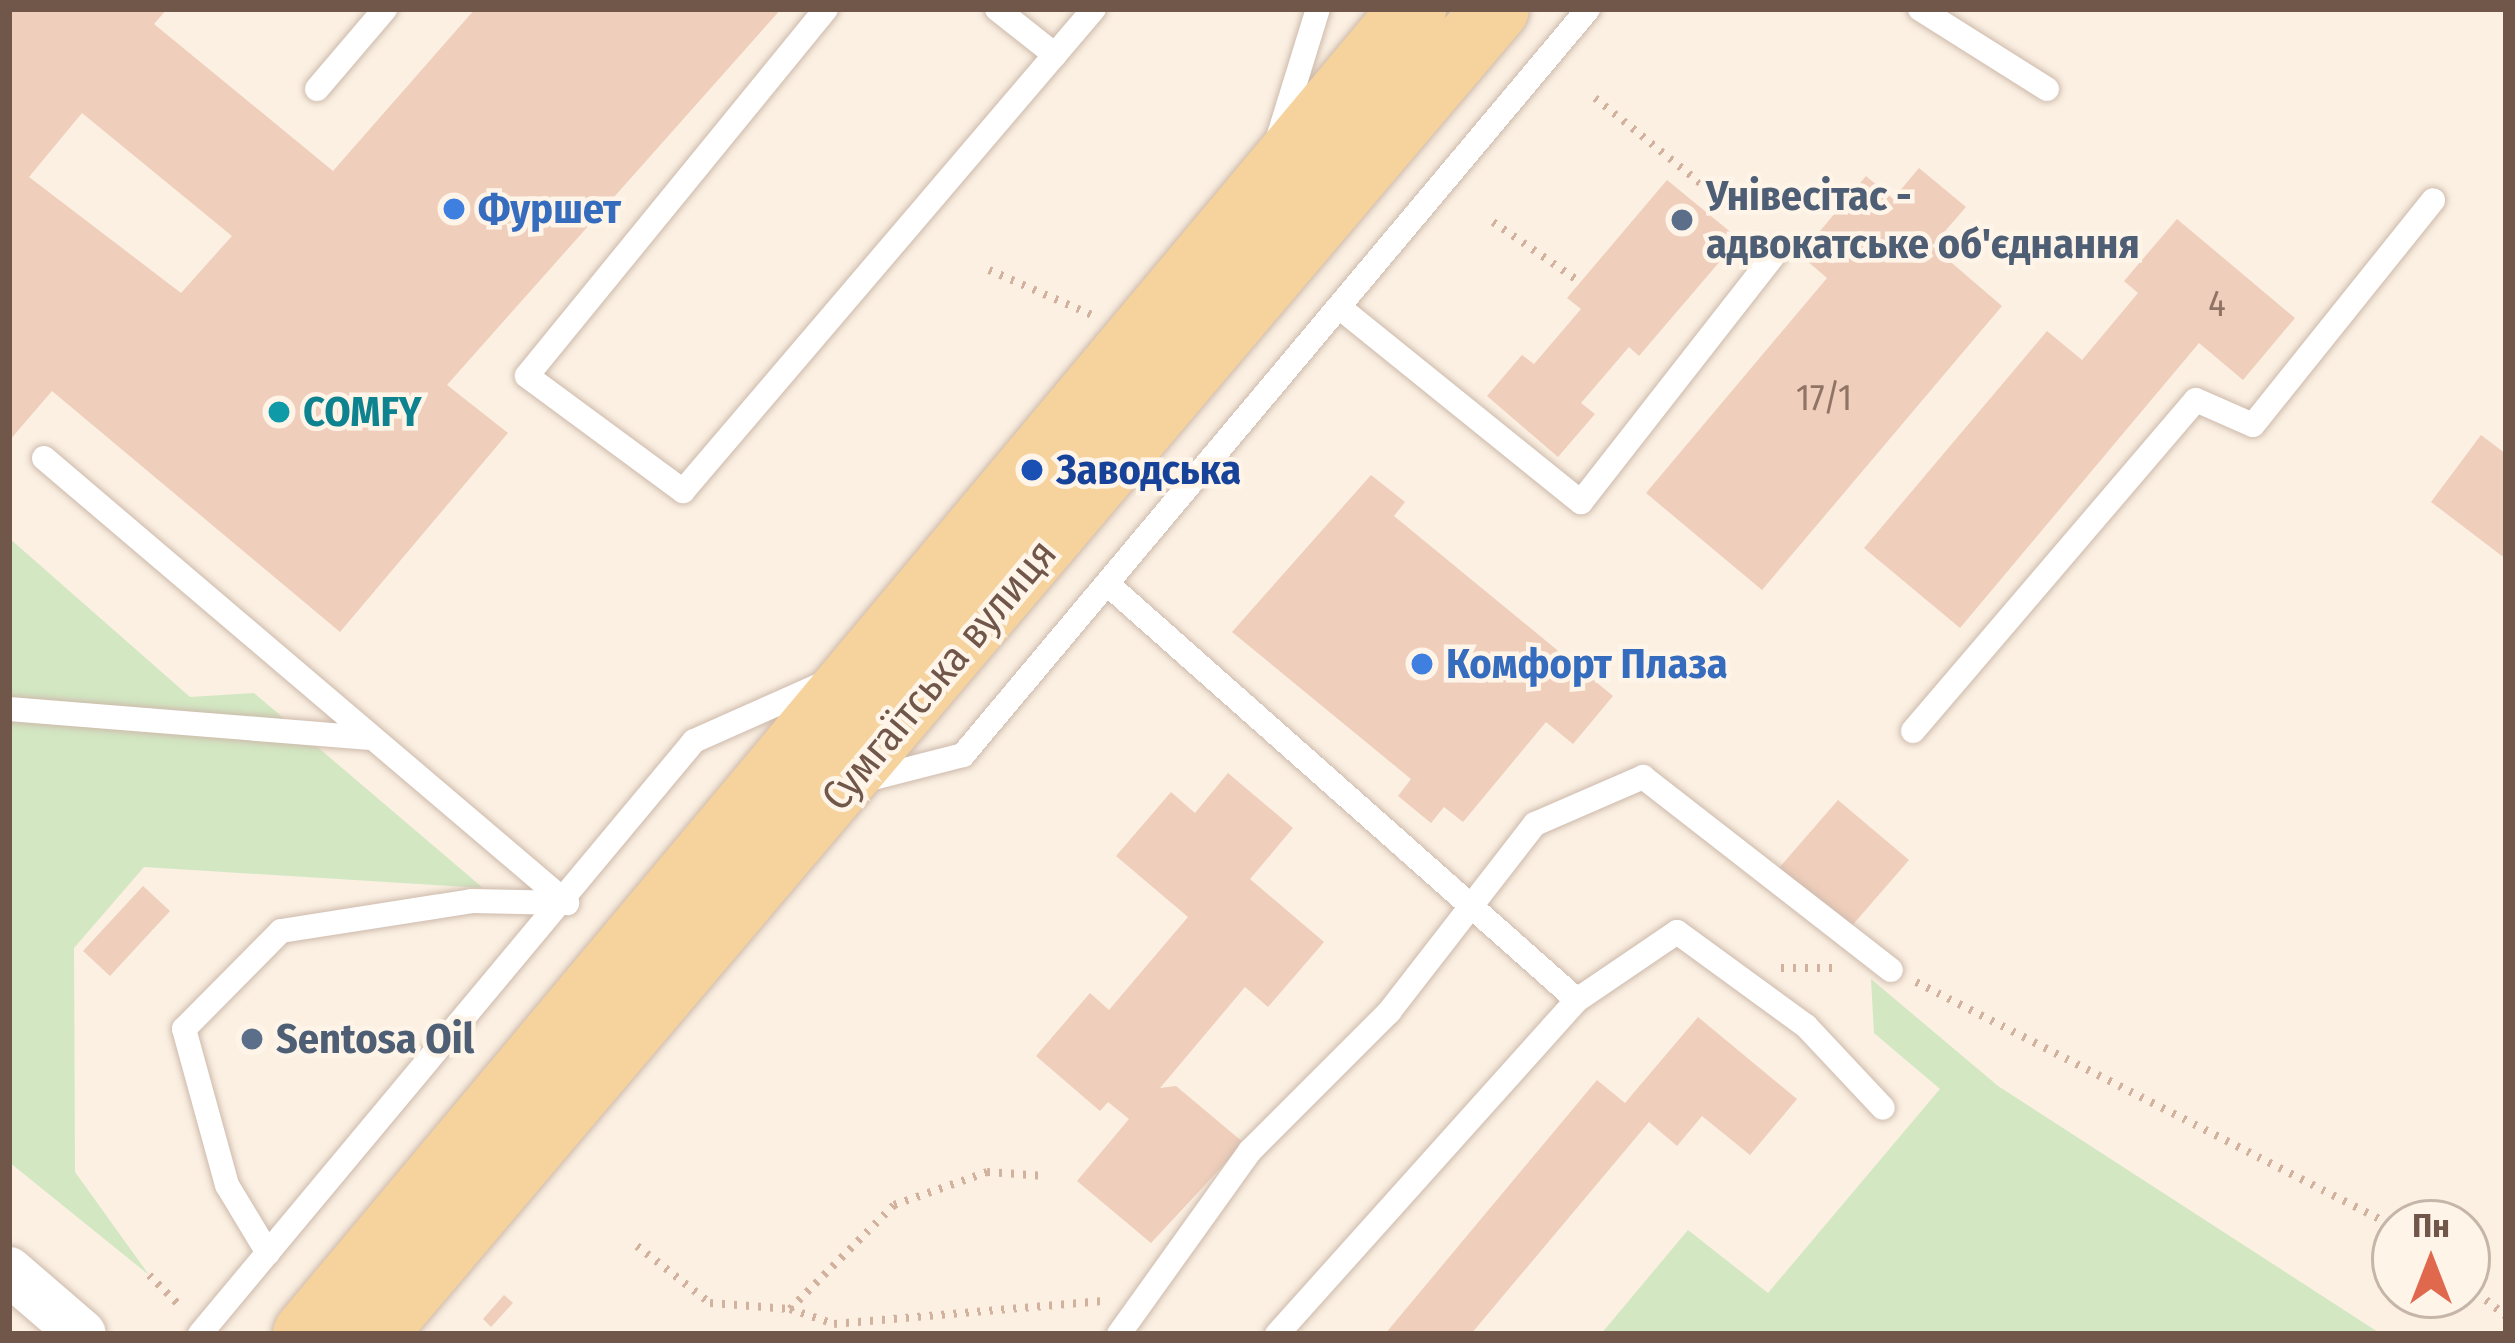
<!DOCTYPE html>
<meta charset="utf-8">
<style>
body{margin:0}
#map{position:relative;width:2515px;height:1343px;overflow:hidden;background:#fbf0e2;font-family:"Fira Sans Condensed",sans-serif}
div>[style]{position:absolute}
[style*='--x']{left:calc(var(--x)*1px);top:calc(var(--y)*1px);width:calc(var(--w)*1px);rotate:calc(var(--a)*1deg)}
.green>*{inset:0;background:#d2e7c2}
.building>*{inset:0;background:#efcebb}
.path>*{height:8px;margin-top:-4px;transform-origin:0;background:repeating-linear-gradient(90deg,#d3b19f 0 3px,transparent 0 12px)}
.roads{filter:drop-shadow(0 0 3px #cdbaac) drop-shadow(0 0 3px #cdbaac)}
.service>*{height:24px;margin:-12px;padding:0 12px;transform-origin:12px;border-radius:12px;background:#fff}
.minor>*{height:48px;margin:-24px;padding:0 24px;transform-origin:24px;border-radius:24px;background:#fff}
.primary>*{height:66px;margin:-33px;padding:0 33px;transform-origin:33px;border-radius:33px;background:#f6d29d}
.dots>*{width:33px;height:33px;translate:-50% -50%;box-sizing:border-box;border:6px solid #fef4e8;border-radius:50%}
span{translate:-50% -50%;white-space:nowrap;text-align:center;line-height:1.15;-webkit-text-stroke:9px #fef4e8;paint-order:stroke}
.number-label{font-size:36px;color:#907466}
.number-label span{-webkit-text-stroke-width:0}
.service-label{font-size:42px;color:#4e5e75;font-weight:700}
.left{translate:0 -50%;text-align:left}
.shop-label{font-size:42px;color:#366cbe;font-weight:700}
.culture-label{font-size:42px;color:#0d838f;font-weight:700}
.transit-label{font-size:42px;color:#164399;font-weight:700}
.street-label{font-size:42px;color:#71564a}
.frame{position:absolute;inset:0;border:12px solid #71564a;pointer-events:none}
.north{position:absolute;left:2371px;top:1199px;width:120px;height:120px;box-sizing:border-box;background:#fef4e8;border:3px solid #c6b5a9;border-radius:50%;rotate:0deg;font-size:33px;font-weight:700;line-height:48px;text-align:center;color:#71564a}
.north::after{content:'';display:block;margin:auto;width:42px;height:54px;background:#df684d;clip-path:polygon(50% 0,100% 100%,50% 72%,0 100%)}
</style>
<div id="map">
<div class="green">
<i style="clip-path:polygon(9px 538px,190px 697px,254px 693px,483px 888px,144px 867px,74px 948px,75px 1172px,149px 1275px,9px 1162px)"></i>
<i style="clip-path:polygon(1871px 979px,1998px 1086px,2381px 1334px,1601px 1334px,1688px 1230px,1768px 1293px,1940px 1089px,1874px 1033px)"></i>
</div>
<div class="building">
<i style="clip-path:polygon(evenodd,9px 9px,167px 9px,154px 24px,333px 171px,475px 9px,781px 9px,447px 385px,508px 433px,340px 632px,52px 391px,9px 441px,9px 9px,82px 113px,232px 236px,181px 293px,29px 177px,82px 113px)"></i>
<i style="clip-path:polygon(1919px 168px,1966px 207px,1932px 246px,2002px 306px,1762px 590px,1646px 493px,1827px 278px,1800px 255px,1866px 176px,1893px 199px)"></i>
<i style="clip-path:polygon(1667px 180px,1739px 239px,1639px 356px,1629px 347px,1581px 403px,1595px 414px,1558px 457px,1487px 396px,1522px 355px,1534px 364px,1581px 309px,1567px 298px)"></i>
<i style="clip-path:polygon(2177px 219px,2295px 318px,2243px 380px,2199px 343px,1960px 628px,1864px 548px,2047px 331px,2082px 360px,2138px 293px,2124px 281px)"></i>
<i style="clip-path:polygon(2481px 435px,2506px 454px,2506px 559px,2431px 502px)"></i>
<i style="clip-path:polygon(1371px 475px,1405px 502px,1394px 516px,1613px 696px,1573px 744px,1546px 722px,1463px 822px,1444px 807px,1431px 823px,1398px 796px,1411px 779px,1232px 632px)"></i>
<i style="clip-path:polygon(1228px 773px,1293px 828px,1250px 879px,1324px 942px,1268px 1007px,1245px 987px,1160px 1088px,1176px 1086px,1244px 1143px,1151px 1243px,1077px 1181px,1129px 1119px,1108px 1102px,1100px 1111px,1036px 1056px,1090px 993px,1109px 1010px,1188px 917px,1116px 856px,1171px 792px,1195px 813px)"></i>
<i style="clip-path:polygon(1838px 800px,1909px 860px,1850px 928px,1779px 868px)"></i>
<i style="clip-path:polygon(143px 886px,170px 911px,110px 976px,83px 951px)"></i>
<i style="clip-path:polygon(1698px 1017px,1797px 1099px,1750px 1155px,1702px 1116px,1677px 1146px,1649px 1122px,1471px 1334px,1385px 1334px,1597px 1080px,1625px 1103px)"></i>
<i style="clip-path:polygon(504px 1295px,513px 1303px,491px 1327px,483px 1319px)"></i>
</div>
<div class="path">
<i style="--x:1595;--y:98;--w:180;--a:38.9"></i>
<i style="--x:1493;--y:222;--w:106;--a:34.6"></i>
<i style="--x:989;--y:270;--w:112;--a:23.6"></i>
<i style="--x:1781;--y:968;--w:57;--a:0"></i>
<i style="--x:1916;--y:982;--w:538;--a:27.09"></i>
<i style="--x:637;--y:1246;--w:93;--a:38"></i>
<i style="--x:710;--y:1303;--w:80;--a:4.3"></i>
<i style="--x:790;--y:1309;--w:147;--a:-45"></i>
<i style="--x:894;--y:1205;--w:99;--a:-19.5"></i>
<i style="--x:987;--y:1172;--w:58;--a:3.9"></i>
<i style="--x:149;--y:1275;--w:47;--a:45"></i>
<i style="--x:2467;--y:1285;--w:50;--a:38.5"></i>
<i style="--x:790;--y:1309;--w:46;--a:18.8"></i>
<i style="--x:834;--y:1324;--w:270;--a:-4.9"></i>
</div>
<div class="roads">
<div class="service">
<i style="--x:826;--y:9;--w:473;--a:129.2"></i>
<i style="--x:527;--y:376;--w:194;--a:36.4"></i>
<i style="--x:683;--y:491;--w:633;--a:-49.55"></i>
<i style="--x:997;--y:9;--w:74;--a:38.4"></i>
<i style="--x:1920;--y:9;--w:150;--a:32.2"></i>
<i style="--x:317;--y:89;--w:105;--a:-49.6"></i>
<i style="--x:1278;--y:138;--w:135;--a:-72.8"></i>
<i style="--x:1339;--y:307;--w:311;--a:38.9"></i>
<i style="--x:1581;--y:502;--w:317;--a:-52"></i>
<i style="--x:44;--y:458;--w:687;--a:40.39"></i>
<i style="--x:1112;--y:588;--w:621;--a:41.54"></i>
<i style="--x:1577;--y:1000;--w:449;--a:131.9"></i>
<i style="--x:9;--y:709;--w:363;--a:4.6"></i>
<i style="--x:1913;--y:731;--w:435;--a:-49.5"></i>
<i style="--x:2196;--y:400;--w:62;--a:23.7"></i>
<i style="--x:2253;--y:425;--w:288;--a:-51.3"></i>
<i style="--x:862;--y:781;--w:104;--a:-14.4"></i>
<i style="--x:963;--y:755;--w:973;--a:-50.04"></i>
<i style="--x:1577;--y:1000;--w:121;--a:-34.2"></i>
<i style="--x:1677;--y:932;--w:160;--a:36.1"></i>
<i style="--x:1806;--y:1026;--w:112;--a:46.8"></i>
<i style="--x:268;--y:1253;--w:79;--a:-121.1"></i>
<i style="--x:227;--y:1185;--w:162;--a:-105.4"></i>
<i style="--x:184;--y:1029;--w:138;--a:-45.3"></i>
<i style="--x:281;--y:931;--w:193;--a:-8.9"></i>
<i style="--x:472;--y:901;--w:95;--a:1.2"></i>
<i style="--x:200;--y:1334;--w:772;--a:-50.2"></i>
<i style="--x:694;--y:741;--w:142;--a:-24"></i>
<i style="--x:1119;--y:1334;--w:225;--a:-54.4"></i>
<i style="--x:1250;--y:1151;--w:197;--a:-45"></i>
<i style="--x:1389;--y:1012;--w:238;--a:-52.2"></i>
<i style="--x:1535;--y:824;--w:118;--a:-23.5"></i>
<i style="--x:1643;--y:777;--w:314;--a:37.9"></i>
</div>
<div class="minor">
<i style="--x:9;--y:1271;--w:96;--a:40.8"></i>
</div>
<div class="primary">
<i style="--x:306;--y:1334;--w:1727;--a:-50.12"></i>
<i style="--x:373;--y:1334;--w:1737;--a:-49.72"></i>
</div>
</div>
<div class="dots">
<i style="left:454px;top:209px;background:#3f7fe0"></i>
<i style="left:1682px;top:220px;background:#5c6f8a"></i>
<i style="left:279px;top:412px;background:#0f9aa8"></i>
<i style="left:1032px;top:470px;background:#1a4fb4"></i>
<i style="left:1422px;top:664px;background:#3f7fe0"></i>
<i style="left:252px;top:1039px;background:#5c6f8a"></i>
</div>
<div class="number-label">
<span style="left:2217px;top:305px">4</span>
<span style="left:1824px;top:399px">17/1</span>
</div>
<div class="service-label">
<span class="left" style="left:1706px;top:220px">Унівесітас -<br>адвокатське об'єднання</span>
<span class="left" style="left:276px;top:1039px">Sentosa Oil</span>
</div>
<div class="shop-label">
<span class="left" style="left:478px;top:209px">Фуршет</span>
<span class="left" style="left:1446px;top:664px">Комфорт Плаза</span>
</div>
<div class="culture-label">
<span class="left" style="left:303px;top:412px">COMFY</span>
</div>
<div class="transit-label">
<span class="left" style="left:1056px;top:470px">Заводська</span>
</div>
<div class="street-label">
<span style="left:939px;top:675px;rotate:-50deg">Сумгаїтська вулиця</span>
</div>
<div class="frame"></div>
<div class="north">Пн</div>
</div>
